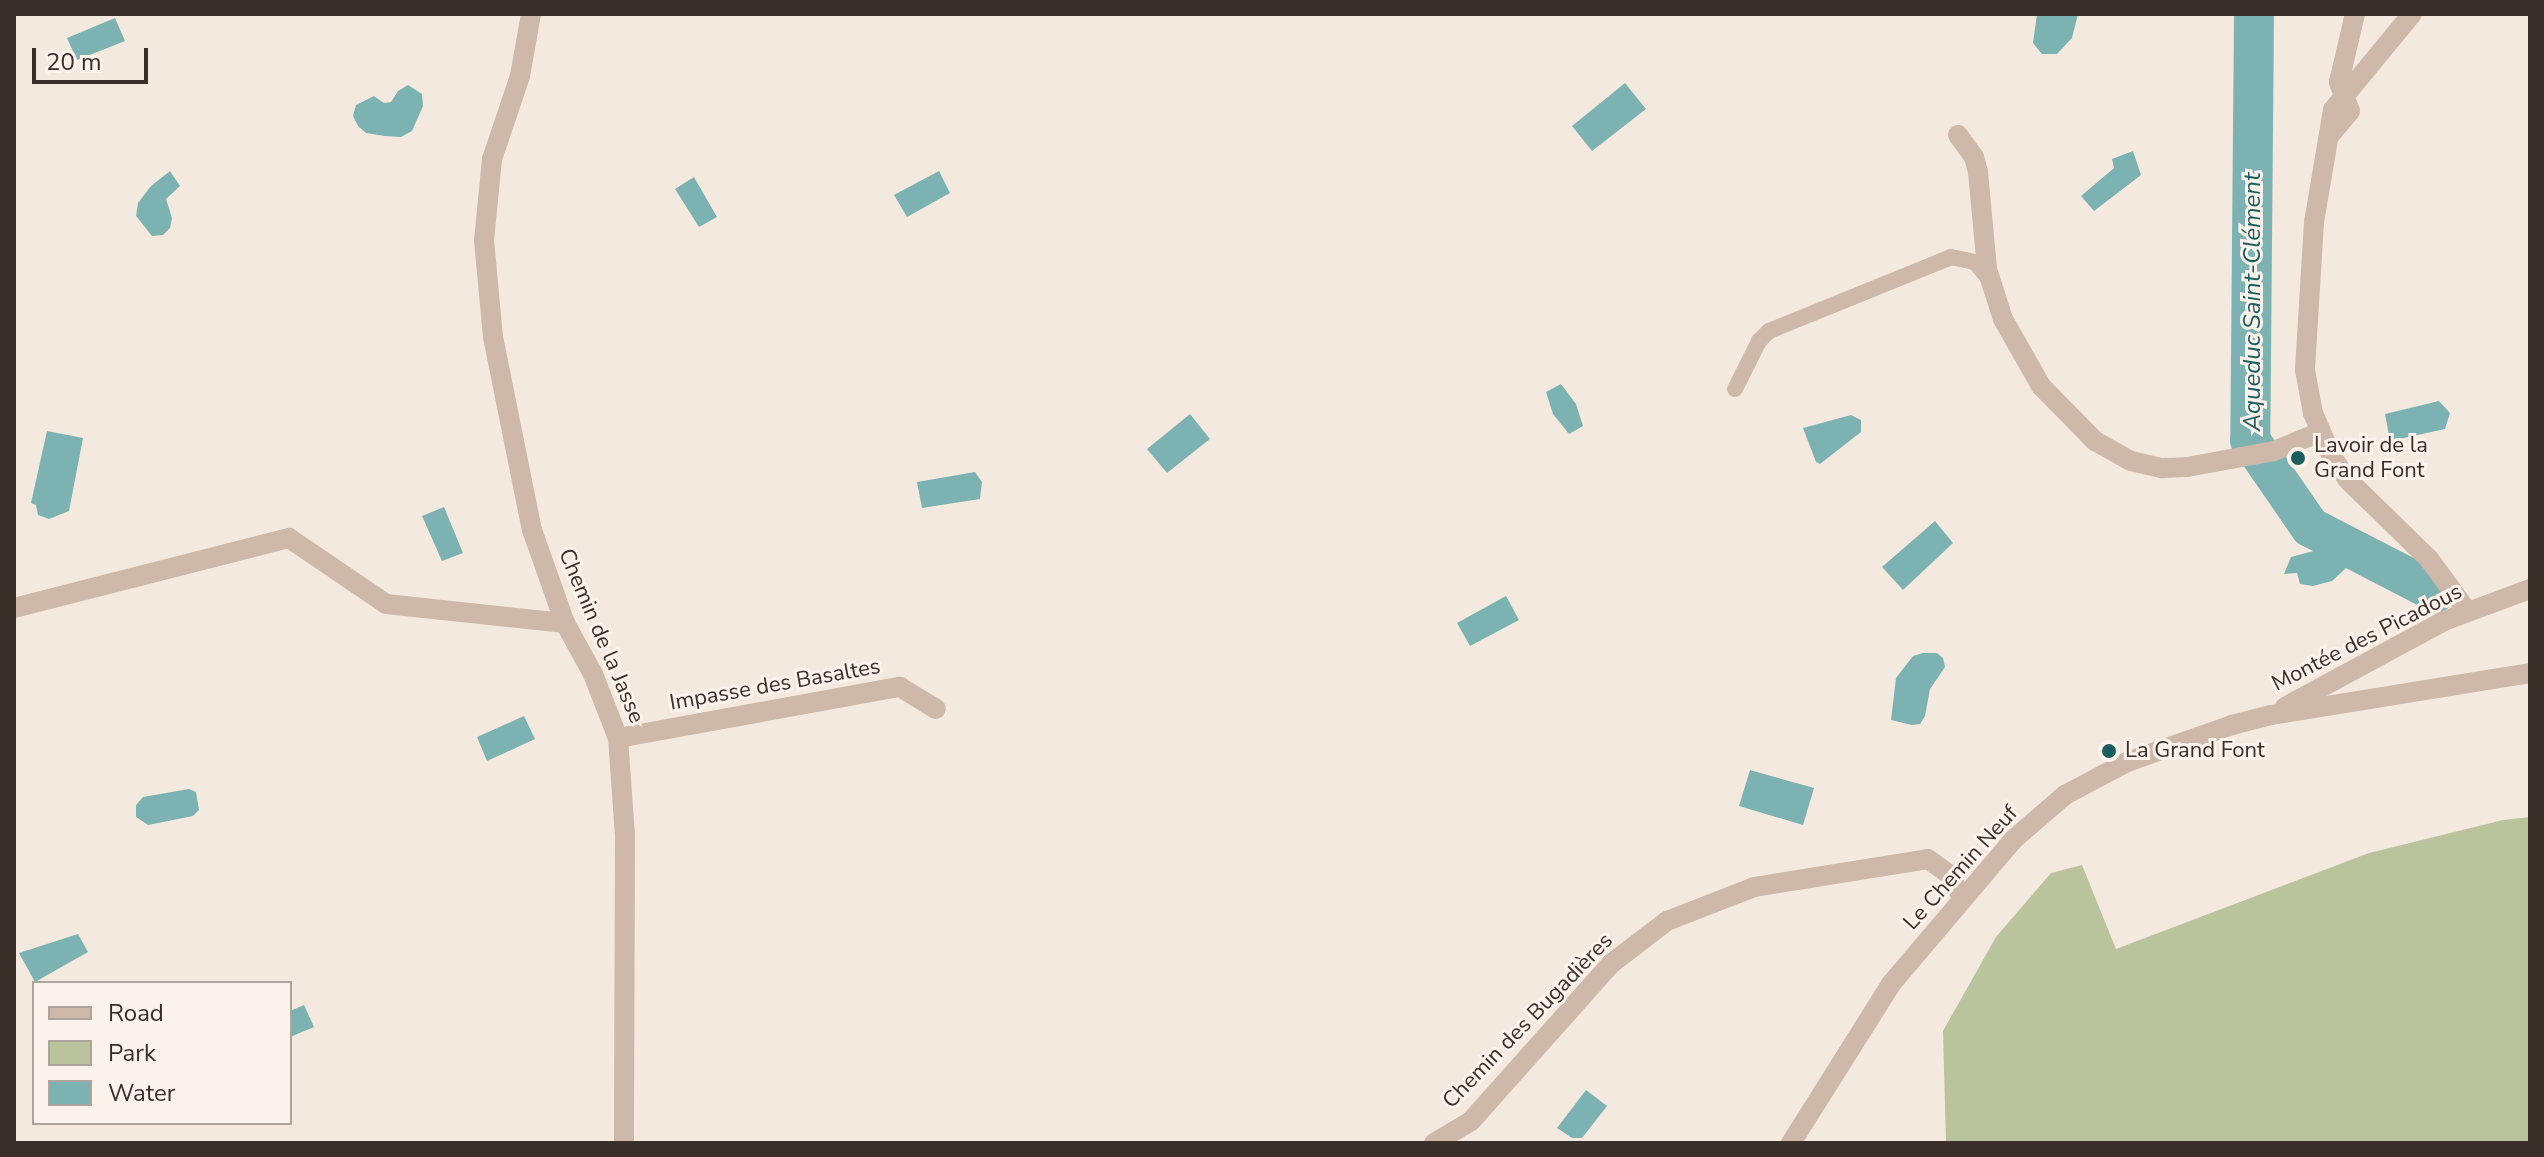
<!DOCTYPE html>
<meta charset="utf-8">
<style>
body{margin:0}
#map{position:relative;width:2544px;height:1157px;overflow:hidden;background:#f4e9de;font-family:"Nunito Sans",sans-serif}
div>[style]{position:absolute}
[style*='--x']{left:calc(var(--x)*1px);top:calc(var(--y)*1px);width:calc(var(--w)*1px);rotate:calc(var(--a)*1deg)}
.green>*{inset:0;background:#b9c49d}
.water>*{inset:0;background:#7cb3b2}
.canal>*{height:40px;margin:-20px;padding:0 20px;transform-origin:20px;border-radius:20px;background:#7cb3b2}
.service>*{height:16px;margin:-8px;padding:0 8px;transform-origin:8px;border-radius:8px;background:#cdb8a9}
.minor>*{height:20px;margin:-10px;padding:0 10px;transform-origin:10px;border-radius:10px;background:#cdb8a9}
.dots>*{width:22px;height:22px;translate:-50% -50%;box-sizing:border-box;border:4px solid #fbf3eb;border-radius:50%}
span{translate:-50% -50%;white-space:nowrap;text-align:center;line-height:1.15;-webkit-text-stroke:6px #fbf3eb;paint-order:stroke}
.poi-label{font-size:22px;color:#3a2e29}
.left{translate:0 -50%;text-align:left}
.street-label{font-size:22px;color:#3a2e29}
.water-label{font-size:24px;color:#1c5d5e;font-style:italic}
.frame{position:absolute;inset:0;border:16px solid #3a2e29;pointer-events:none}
.legend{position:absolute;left:32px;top:981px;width:260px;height:144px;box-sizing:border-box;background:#fbf3eb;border:2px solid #aea49d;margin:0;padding:10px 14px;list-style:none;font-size:24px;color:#3a2e29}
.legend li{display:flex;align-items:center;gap:16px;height:40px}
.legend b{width:40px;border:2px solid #aea49d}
.scale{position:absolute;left:32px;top:48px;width:116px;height:36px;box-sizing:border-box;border:4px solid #3a2e29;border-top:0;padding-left:10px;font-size:24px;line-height:28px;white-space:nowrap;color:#3a2e29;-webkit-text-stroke:6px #fbf3eb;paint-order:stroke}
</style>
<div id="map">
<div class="green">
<i style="clip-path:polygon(2530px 817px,2530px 1143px,1946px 1143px,1943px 1031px,1996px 937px,2051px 873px,2082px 865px,2116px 949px,2369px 853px,2503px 820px)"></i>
</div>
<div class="water">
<i style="clip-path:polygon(2037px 14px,2078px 14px,2072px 38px,2057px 54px,2042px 54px,2033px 43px)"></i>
<i style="clip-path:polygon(115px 18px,125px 41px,77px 60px,67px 38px)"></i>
<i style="clip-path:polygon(1625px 83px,1646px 109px,1592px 151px,1572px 126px)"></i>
<i style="clip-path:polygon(408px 85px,422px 94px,423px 106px,412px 131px,401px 137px,385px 136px,366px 133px,358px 126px,353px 116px,356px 105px,374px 96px,384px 103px,391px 102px,398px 91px)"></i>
<i style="clip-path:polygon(2133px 151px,2141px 175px,2094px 211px,2081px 196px,2114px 168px,2112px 159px)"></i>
<i style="clip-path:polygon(170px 171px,180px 186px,166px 199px,172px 218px,170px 228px,163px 235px,152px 236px,136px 216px,138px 203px,151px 186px)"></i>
<i style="clip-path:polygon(939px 171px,950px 193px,907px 217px,894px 195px)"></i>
<i style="clip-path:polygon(694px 177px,717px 217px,699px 227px,675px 189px)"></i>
<i style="clip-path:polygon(1561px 384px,1576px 404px,1583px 426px,1569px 434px,1553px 414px,1546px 392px)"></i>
<i style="clip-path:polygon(2439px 401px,2450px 413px,2445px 429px,2390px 441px,2385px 414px)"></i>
<i style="clip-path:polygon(1190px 414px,1210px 439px,1167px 473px,1147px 449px)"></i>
<i style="clip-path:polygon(1851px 415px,1861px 420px,1861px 432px,1820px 464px,1816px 462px,1803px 428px)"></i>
<i style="clip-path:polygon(47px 431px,83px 438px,69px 511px,49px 519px,38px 515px,36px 505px,31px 503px)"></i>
<i style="clip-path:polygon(975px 472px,982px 482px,980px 499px,922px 508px,917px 482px)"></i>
<i style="clip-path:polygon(444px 507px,463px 553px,442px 561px,422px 516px)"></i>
<i style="clip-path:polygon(1935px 521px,1953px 543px,1903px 590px,1882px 567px)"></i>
<i style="clip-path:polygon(2321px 549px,2336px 557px,2346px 568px,2332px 581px,2313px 586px,2300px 584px,2297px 573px,2284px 574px,2291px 557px)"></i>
<i style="clip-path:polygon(1506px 596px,1519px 620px,1470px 646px,1457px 623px)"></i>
<i style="clip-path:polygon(1923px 653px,1937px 653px,1943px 658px,1945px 667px,1930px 689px,1925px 716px,1920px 724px,1912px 725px,1891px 720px,1896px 678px,1913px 656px)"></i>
<i style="clip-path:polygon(524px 716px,535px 739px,487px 761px,477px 737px)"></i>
<i style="clip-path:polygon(1750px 770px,1814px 788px,1803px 825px,1739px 806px)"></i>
<i style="clip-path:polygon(189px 789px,196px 792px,199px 810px,193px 816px,148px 825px,136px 817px,136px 805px,143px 797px)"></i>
<i style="clip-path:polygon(78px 934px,88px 952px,35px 982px,19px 953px)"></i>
<i style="clip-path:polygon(304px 1005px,314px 1027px,290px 1037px,290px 1011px)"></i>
<i style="clip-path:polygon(1586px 1090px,1607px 1106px,1582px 1138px,1572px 1138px,1557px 1128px)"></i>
</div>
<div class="canal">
<i style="--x:2254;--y:14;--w:426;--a:90.5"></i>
<i style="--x:2250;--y:440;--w:106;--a:55.4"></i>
<i style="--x:2310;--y:527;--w:142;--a:27.3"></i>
</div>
<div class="service">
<i style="--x:1735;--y:389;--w:54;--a:-63.4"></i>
<i style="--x:1759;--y:341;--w:14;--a:-45"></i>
<i style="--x:1769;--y:331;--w:196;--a:-22.1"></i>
<i style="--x:1951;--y:257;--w:25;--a:12"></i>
<i style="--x:1975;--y:262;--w:21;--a:51"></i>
</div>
<div class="minor">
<i style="--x:531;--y:14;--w:63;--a:100.1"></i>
<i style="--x:520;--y:76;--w:88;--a:108.6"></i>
<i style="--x:492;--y:159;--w:81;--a:95.6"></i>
<i style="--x:484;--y:240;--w:97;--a:84.7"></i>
<i style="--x:493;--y:337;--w:197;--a:78.6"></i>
<i style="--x:532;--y:530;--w:99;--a:70.5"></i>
<i style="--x:565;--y:623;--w:58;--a:61.2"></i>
<i style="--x:593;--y:674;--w:69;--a:68.7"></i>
<i style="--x:618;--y:738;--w:97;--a:85.9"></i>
<i style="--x:625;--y:835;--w:308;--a:90.2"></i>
<i style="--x:2412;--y:14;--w:124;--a:129.5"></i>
<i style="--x:2333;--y:110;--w:114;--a:99.6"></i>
<i style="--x:2314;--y:222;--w:148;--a:93.5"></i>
<i style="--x:2305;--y:370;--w:44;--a:79.5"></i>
<i style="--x:2313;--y:413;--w:48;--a:66.6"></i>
<i style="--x:2332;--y:457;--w:28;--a:55"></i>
<i style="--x:2348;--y:480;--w:113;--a:44.3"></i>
<i style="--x:2429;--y:559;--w:64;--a:53.8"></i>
<i style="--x:1958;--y:135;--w:27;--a:54"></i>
<i style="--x:1974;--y:157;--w:16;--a:75"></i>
<i style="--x:1978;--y:172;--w:97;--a:84.7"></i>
<i style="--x:1987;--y:269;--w:52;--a:72.3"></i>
<i style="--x:2003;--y:319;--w:77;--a:60.4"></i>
<i style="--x:2041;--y:386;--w:77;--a:45.5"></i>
<i style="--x:2095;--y:441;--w:41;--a:29.1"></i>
<i style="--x:2131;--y:461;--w:32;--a:13"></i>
<i style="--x:2162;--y:468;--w:25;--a:-2"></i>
<i style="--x:2187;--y:467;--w:88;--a:-10.4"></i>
<i style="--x:2274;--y:451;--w:50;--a:-22.4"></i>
<i style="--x:2330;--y:135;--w:31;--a:-50"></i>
<i style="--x:2350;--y:111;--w:31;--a:-111"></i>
<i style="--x:2339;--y:82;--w:70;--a:-76.8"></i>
<i style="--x:14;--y:608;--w:284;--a:-14.3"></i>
<i style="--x:289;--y:538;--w:117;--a:34.2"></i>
<i style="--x:386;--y:604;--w:180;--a:6.1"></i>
<i style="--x:2285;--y:707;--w:181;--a:-28.4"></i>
<i style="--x:2444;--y:621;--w:92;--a:-20.4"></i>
<i style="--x:618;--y:738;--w:287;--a:-10.3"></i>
<i style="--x:900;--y:687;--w:42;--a:31.4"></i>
<i style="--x:1434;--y:1143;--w:43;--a:-30.7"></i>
<i style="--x:1471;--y:1121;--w:212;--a:-48.3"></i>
<i style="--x:1612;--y:963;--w:69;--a:-37.4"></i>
<i style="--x:1667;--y:921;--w:93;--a:-21.3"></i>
<i style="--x:1754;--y:887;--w:176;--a:-9.1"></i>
<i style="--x:1928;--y:859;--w:26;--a:36"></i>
<i style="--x:1949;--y:874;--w:26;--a:61"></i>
<i style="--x:1791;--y:1143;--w:188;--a:-57.8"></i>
<i style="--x:1891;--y:984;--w:189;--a:-49.7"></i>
<i style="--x:2013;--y:840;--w:69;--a:-40.9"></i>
<i style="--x:2065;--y:795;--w:70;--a:-28"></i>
<i style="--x:2127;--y:762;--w:111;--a:-19.4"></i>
<i style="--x:2232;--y:725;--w:40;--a:-14.4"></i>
<i style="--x:2271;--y:715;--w:262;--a:-9.2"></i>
</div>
<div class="dots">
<i style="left:2298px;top:458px;background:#1c5d5e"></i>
<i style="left:2109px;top:751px;background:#1c5d5e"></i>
</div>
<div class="poi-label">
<span class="left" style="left:2314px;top:458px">Lavoir de la<br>Grand Font</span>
<span class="left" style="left:2125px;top:751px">La Grand Font</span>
</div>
<div class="street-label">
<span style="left:601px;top:636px;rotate:67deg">Chemin de la Jasse</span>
<span style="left:2367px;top:638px;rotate:-27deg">Montée des Picadous</span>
<span style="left:775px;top:685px;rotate:-10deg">Impasse des Basaltes</span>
<span style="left:1961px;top:868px;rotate:-48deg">Le Chemin Neuf</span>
<span style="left:1528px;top:1021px;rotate:-46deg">Chemin des Bugadières</span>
</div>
<div class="water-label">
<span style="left:2253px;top:302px;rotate:-90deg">Aqueduc Saint-Clément</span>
</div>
<div class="frame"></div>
<ul class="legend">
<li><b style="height:10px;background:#cdb8a9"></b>Road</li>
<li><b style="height:22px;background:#b9c49d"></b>Park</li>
<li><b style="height:22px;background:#7cb3b2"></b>Water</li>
</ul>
<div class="scale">20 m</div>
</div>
